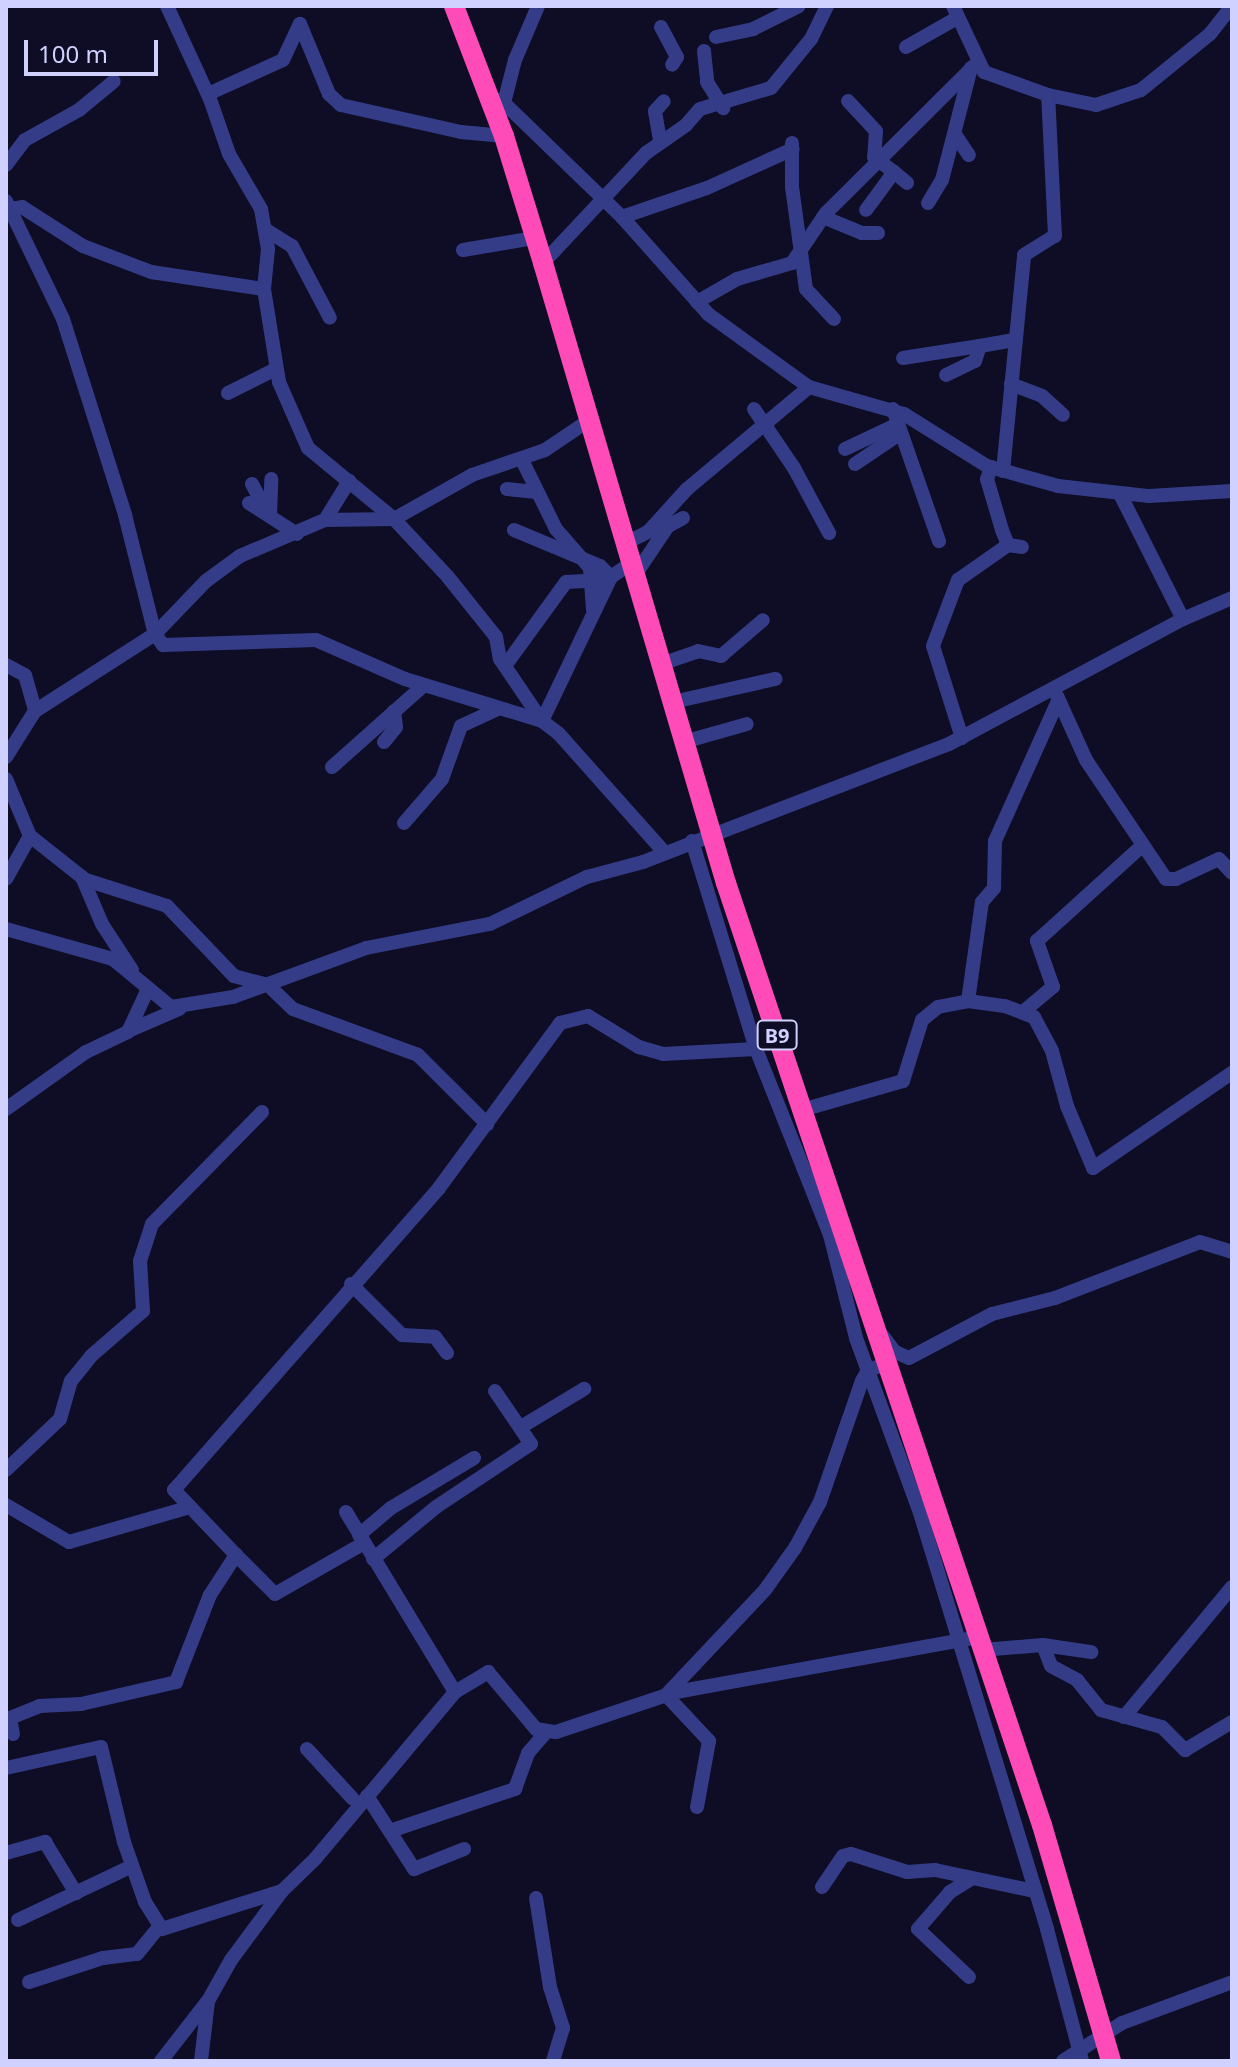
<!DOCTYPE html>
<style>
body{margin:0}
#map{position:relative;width:1238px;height:2067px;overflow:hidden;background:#0e0d25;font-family:"Noto Sans",sans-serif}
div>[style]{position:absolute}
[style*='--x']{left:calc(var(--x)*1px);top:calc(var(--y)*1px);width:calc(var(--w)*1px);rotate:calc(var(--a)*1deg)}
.minor>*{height:14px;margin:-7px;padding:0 7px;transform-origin:7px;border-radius:7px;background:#343c87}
.highway>*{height:20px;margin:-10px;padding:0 10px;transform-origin:10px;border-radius:10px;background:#ff4bb8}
span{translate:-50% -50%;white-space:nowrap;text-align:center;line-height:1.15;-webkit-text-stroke:7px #0e0d25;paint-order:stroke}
.shield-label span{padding:2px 6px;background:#0e0d25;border:2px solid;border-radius:6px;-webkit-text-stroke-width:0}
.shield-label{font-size:20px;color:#d0d1ff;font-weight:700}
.frame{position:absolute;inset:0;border:8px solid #d0d1ff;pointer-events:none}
.scale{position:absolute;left:24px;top:40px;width:134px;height:36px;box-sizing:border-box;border:4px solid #d0d1ff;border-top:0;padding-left:10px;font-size:24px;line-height:28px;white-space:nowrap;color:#d0d1ff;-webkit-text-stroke:6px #0e0d25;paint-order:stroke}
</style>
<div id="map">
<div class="minor">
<i style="--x:167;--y:6;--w:102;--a:65.2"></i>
<i style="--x:210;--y:99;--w:58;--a:70.9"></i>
<i style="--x:229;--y:154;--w:64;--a:59.8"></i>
<i style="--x:261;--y:209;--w:41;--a:80.1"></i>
<i style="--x:268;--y:249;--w:40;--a:95.7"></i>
<i style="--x:264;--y:289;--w:94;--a:80.8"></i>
<i style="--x:279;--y:382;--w:72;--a:66.3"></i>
<i style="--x:308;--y:448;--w:112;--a:39.5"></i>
<i style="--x:394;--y:519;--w:79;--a:47"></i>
<i style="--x:448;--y:577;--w:77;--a:51.3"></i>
<i style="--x:496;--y:637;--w:22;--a:80"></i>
<i style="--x:500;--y:659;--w:75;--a:55.9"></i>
<i style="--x:542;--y:721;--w:21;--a:37"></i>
<i style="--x:559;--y:734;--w:158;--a:48.3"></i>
<i style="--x:953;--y:6;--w:73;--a:64.8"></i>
<i style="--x:984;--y:72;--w:68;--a:19.8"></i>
<i style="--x:1048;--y:95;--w:49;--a:11.8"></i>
<i style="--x:1096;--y:105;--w:47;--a:-18.4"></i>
<i style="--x:1141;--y:90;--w:89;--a:-39.1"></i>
<i style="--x:1210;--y:34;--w:36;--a:-52"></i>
<i style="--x:300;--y:24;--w:76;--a:67.5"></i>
<i style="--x:329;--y:94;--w:16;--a:43"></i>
<i style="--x:341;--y:105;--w:123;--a:12.7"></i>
<i style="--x:461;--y:132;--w:43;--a:5.3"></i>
<i style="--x:661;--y:27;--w:34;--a:62"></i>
<i style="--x:677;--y:57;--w:9;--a:122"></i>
<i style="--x:716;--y:37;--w:38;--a:-12"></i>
<i style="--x:753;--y:29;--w:51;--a:-26.6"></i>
<i style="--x:906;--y:47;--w:59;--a:-29.6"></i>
<i style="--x:704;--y:51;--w:31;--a:84"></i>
<i style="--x:707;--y:82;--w:31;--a:58"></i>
<i style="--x:208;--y:94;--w:82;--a:-24.4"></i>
<i style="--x:283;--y:60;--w:40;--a:-65"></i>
<i style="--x:487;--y:95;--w:19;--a:25"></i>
<i style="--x:504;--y:103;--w:164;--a:44"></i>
<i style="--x:622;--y:217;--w:130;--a:48.4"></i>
<i style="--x:708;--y:314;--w:125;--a:35.9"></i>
<i style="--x:809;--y:387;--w:99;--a:15.9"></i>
<i style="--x:904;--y:414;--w:98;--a:32.1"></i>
<i style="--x:987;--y:466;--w:74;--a:15.7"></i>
<i style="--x:1058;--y:486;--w:92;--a:6.3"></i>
<i style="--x:1149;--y:496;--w:83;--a:-3.4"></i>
<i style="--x:848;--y:101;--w:41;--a:47"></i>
<i style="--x:876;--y:131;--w:26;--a:94"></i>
<i style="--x:874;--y:157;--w:25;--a:37"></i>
<i style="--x:894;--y:172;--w:47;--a:126.4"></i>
<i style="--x:504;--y:103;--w:44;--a:-75.7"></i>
<i style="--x:515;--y:60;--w:59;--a:-66.9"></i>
<i style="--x:956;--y:136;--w:23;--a:56"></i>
<i style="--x:660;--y:140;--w:29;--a:-100"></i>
<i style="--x:655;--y:111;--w:13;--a:-48"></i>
<i style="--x:792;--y:143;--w:44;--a:90"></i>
<i style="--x:792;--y:187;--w:103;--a:82.2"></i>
<i style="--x:806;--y:289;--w:41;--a:47"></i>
<i style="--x:6;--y:165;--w:31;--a:-53"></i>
<i style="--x:25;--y:140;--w:62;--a:-29.1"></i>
<i style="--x:79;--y:110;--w:45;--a:-39.6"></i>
<i style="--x:894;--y:172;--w:17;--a:40"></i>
<i style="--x:6;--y:201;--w:131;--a:64.2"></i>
<i style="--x:63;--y:319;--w:206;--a:72.4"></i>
<i style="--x:125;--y:515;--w:123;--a:75.9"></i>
<i style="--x:155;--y:634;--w:14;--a:54"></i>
<i style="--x:163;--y:645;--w:153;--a:-1.9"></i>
<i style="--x:316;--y:640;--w:97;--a:23.7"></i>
<i style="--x:405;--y:679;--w:143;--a:17"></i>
<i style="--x:542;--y:721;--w:160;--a:-64.4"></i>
<i style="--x:611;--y:577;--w:28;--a:-35"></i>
<i style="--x:928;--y:203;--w:27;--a:-59"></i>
<i style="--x:942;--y:180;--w:116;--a:-75.5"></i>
<i style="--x:11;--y:209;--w:11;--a:-10"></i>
<i style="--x:22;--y:207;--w:72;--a:32.6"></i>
<i style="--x:83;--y:246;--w:73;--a:20.9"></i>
<i style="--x:151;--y:272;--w:114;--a:8.6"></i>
<i style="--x:622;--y:217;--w:90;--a:-18.8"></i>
<i style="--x:707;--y:188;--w:94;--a:-24.4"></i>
<i style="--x:823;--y:217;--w:42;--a:22.3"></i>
<i style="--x:862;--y:233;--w:16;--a:0"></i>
<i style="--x:266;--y:230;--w:31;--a:32"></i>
<i style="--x:292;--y:246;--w:81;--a:62.2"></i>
<i style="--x:463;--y:250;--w:73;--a:-9.5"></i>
<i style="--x:543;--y:263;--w:151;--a:-46.9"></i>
<i style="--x:646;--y:153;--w:49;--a:-35"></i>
<i style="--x:686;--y:125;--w:21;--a:-49"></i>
<i style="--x:700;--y:109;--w:74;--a:-16.5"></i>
<i style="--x:771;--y:88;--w:63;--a:-50.8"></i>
<i style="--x:811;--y:39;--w:37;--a:-64"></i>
<i style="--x:697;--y:302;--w:46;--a:-29.9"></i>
<i style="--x:737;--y:279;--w:57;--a:-16.2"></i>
<i style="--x:792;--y:263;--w:60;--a:-55.8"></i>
<i style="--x:826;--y:213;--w:211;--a:-44.8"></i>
<i style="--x:903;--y:358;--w:78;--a:-8.9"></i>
<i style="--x:946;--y:375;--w:32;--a:-26"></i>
<i style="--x:975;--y:361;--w:16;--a:-72"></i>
<i style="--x:980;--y:346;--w:36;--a:-10"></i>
<i style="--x:1011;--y:384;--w:33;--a:21"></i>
<i style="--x:1042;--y:396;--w:28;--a:42"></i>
<i style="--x:228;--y:393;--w:54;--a:-26.6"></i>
<i style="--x:754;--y:409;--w:71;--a:55.9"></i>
<i style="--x:794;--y:468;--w:74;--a:61.7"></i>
<i style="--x:893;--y:409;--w:140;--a:70.8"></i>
<i style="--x:845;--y:449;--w:59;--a:-25.3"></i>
<i style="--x:522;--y:460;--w:77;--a:63.8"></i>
<i style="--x:556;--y:529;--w:52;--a:48.9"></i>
<i style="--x:590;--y:568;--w:42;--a:85.9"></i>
<i style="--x:855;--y:464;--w:55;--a:-34"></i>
<i style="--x:991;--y:467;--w:13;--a:108"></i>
<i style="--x:987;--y:479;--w:53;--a:73.6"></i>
<i style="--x:1002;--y:530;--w:16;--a:68"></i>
<i style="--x:1008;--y:545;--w:14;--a:8"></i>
<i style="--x:1003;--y:471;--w:217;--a:-84.4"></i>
<i style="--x:1024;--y:255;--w:36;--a:-32"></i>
<i style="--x:1055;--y:236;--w:141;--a:-92.8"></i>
<i style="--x:252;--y:484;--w:36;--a:62"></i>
<i style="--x:507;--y:489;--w:30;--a:6"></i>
<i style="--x:1120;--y:494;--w:140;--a:63.3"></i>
<i style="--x:249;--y:503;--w:57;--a:32.9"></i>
<i style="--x:270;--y:516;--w:37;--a:-88"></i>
<i style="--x:325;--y:520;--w:46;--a:-58.4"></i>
<i style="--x:514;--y:530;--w:93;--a:22.7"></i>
<i style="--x:600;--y:566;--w:16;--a:45"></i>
<i style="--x:628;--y:542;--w:22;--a:-27"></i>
<i style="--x:648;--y:532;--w:58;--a:-47.8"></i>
<i style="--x:687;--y:489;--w:159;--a:-39.9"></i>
<i style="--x:637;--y:572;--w:55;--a:-56"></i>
<i style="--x:668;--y:526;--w:17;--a:-28"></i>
<i style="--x:661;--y:664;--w:39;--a:-19"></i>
<i style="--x:698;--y:651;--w:24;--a:12"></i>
<i style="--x:721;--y:656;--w:55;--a:-40.6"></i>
<i style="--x:6;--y:665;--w:21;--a:28"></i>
<i style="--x:25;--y:675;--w:37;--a:74"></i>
<i style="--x:505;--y:666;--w:104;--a:-54"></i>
<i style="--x:566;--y:582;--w:33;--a:-3"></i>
<i style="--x:1057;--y:696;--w:70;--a:65.6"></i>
<i style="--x:1086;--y:760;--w:143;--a:56.1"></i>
<i style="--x:1166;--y:879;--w:10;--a:0"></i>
<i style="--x:1176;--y:879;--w:47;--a:-24.9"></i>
<i style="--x:1219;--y:859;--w:19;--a:47"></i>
<i style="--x:673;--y:702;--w:105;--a:-12.7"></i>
<i style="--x:962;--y:738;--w:96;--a:-107.5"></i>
<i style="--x:933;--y:646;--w:71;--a:-69.3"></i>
<i style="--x:958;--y:580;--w:61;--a:-35"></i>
<i style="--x:687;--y:741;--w:62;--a:-15.8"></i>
<i style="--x:384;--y:742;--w:19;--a:-51"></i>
<i style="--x:396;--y:727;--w:16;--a:-97"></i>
<i style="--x:6;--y:757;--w:54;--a:-57.8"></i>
<i style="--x:35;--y:711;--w:143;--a:-32.7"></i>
<i style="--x:155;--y:634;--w:74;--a:-46.1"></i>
<i style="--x:206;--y:581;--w:42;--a:-36.3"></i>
<i style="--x:240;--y:556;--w:92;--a:-23"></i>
<i style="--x:325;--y:520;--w:69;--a:-0.8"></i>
<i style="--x:394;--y:519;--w:90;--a:-29.4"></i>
<i style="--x:472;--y:475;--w:77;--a:-18.9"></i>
<i style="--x:545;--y:450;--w:55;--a:-34"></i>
<i style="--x:332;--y:767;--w:123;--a:-41.7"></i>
<i style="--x:6;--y:779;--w:62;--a:67.2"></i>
<i style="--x:30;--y:836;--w:49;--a:119.2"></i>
<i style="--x:404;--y:823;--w:58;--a:-49.2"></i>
<i style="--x:442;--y:779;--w:56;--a:-70.3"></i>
<i style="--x:461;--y:726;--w:40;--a:-25"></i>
<i style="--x:30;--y:836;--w:66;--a:38.3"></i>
<i style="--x:82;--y:877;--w:51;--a:66.9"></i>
<i style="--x:102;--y:924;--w:55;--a:56.9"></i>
<i style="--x:692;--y:841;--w:218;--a:72.9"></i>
<i style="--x:756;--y:1049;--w:200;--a:68.3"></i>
<i style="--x:830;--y:1235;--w:106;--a:75.8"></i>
<i style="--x:856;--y:1338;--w:186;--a:69.9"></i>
<i style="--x:920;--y:1513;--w:435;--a:73"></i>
<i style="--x:1047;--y:1929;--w:137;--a:75.1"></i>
<i style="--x:83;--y:879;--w:88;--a:17.8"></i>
<i style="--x:167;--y:906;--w:97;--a:46.3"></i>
<i style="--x:234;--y:976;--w:35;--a:15"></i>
<i style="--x:268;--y:985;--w:35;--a:44"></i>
<i style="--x:293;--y:1009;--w:133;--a:20.2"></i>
<i style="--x:418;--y:1055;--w:98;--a:45"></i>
<i style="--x:6;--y:929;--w:111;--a:15.7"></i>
<i style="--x:113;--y:959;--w:75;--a:39.6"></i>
<i style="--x:171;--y:1007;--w:63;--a:-9.2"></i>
<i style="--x:233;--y:997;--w:142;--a:-20.2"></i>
<i style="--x:366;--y:948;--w:126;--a:-11"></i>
<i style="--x:490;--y:924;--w:108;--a:-25.9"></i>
<i style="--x:587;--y:877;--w:58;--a:-15"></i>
<i style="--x:643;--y:862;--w:328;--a:-21.1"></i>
<i style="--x:949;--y:744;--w:265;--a:-28.1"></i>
<i style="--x:1183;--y:619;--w:53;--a:-23.2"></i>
<i style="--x:968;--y:1001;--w:100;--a:-82"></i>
<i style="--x:982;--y:902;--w:18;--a:-49"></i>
<i style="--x:994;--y:888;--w:47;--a:-88.8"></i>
<i style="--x:995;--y:841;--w:154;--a:-65.8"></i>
<i style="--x:1024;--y:1011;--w:38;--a:-40"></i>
<i style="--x:1053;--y:987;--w:49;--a:-109.2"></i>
<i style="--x:1037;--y:941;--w:143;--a:-42.2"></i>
<i style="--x:128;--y:1031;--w:56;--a:-23.3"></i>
<i style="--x:6;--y:1109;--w:98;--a:-35.5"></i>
<i style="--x:86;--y:1052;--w:47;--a:-25.5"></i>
<i style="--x:128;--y:1032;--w:47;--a:-65.1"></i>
<i style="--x:802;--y:1110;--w:105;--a:-16"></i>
<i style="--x:903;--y:1081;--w:64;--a:-72.7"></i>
<i style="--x:922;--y:1020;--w:21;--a:-39"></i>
<i style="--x:938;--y:1007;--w:31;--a:-11"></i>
<i style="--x:968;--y:1001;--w:37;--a:8"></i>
<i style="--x:1005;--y:1006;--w:31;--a:21"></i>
<i style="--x:1034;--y:1017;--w:38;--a:62"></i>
<i style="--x:1052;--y:1051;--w:57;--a:74.7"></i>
<i style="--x:1067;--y:1106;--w:67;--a:67.2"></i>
<i style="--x:1093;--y:1168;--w:168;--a:-34.4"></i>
<i style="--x:351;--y:1284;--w:72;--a:45"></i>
<i style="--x:402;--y:1335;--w:33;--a:3"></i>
<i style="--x:435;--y:1337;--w:20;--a:53"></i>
<i style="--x:882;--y:1335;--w:21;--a:53"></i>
<i style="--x:895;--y:1352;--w:15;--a:23"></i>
<i style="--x:909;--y:1358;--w:94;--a:-27.9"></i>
<i style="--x:992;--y:1314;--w:65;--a:-14.3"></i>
<i style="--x:1055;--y:1298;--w:155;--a:-21.1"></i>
<i style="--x:1200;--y:1242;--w:34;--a:17"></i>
<i style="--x:521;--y:1427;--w:74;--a:-31.1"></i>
<i style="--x:6;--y:1470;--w:74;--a:-43.4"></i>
<i style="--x:60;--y:1419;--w:40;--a:-74"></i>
<i style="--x:71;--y:1381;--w:32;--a:-51"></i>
<i style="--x:91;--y:1356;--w:69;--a:-40.9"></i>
<i style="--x:143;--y:1311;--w:50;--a:-93.4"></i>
<i style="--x:140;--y:1261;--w:39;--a:-72"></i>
<i style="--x:152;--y:1224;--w:157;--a:-45.5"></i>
<i style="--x:6;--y:1505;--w:73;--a:30.4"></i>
<i style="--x:69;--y:1542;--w:123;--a:-16.1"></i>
<i style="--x:346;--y:1512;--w:210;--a:58.8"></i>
<i style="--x:359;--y:1535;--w:42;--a:-40.2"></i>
<i style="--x:391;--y:1508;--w:97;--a:-31.1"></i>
<i style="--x:236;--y:1555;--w:55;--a:45"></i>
<i style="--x:275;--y:1594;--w:103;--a:-29.8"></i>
<i style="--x:373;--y:1559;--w:82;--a:-39.5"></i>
<i style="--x:436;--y:1507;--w:114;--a:-33.6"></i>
<i style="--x:531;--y:1444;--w:64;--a:-124.2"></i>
<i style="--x:1043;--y:1645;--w:49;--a:8.3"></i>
<i style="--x:982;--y:1650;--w:61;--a:-4.7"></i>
<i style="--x:1043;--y:1645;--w:22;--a:69"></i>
<i style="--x:1051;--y:1666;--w:30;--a:28"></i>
<i style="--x:1077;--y:1680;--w:38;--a:51"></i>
<i style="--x:1101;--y:1710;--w:63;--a:15.6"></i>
<i style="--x:1162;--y:1727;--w:33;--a:45"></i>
<i style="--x:1185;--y:1750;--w:55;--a:-30.8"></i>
<i style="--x:666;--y:1695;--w:144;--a:-46.7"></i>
<i style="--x:765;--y:1590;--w:52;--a:-54.5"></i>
<i style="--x:795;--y:1548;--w:52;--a:-61.5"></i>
<i style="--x:820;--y:1502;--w:128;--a:-70.9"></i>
<i style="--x:862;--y:1381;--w:13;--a:-61"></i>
<i style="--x:868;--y:1370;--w:20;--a:-18"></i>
<i style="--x:666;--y:1695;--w:63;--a:46.9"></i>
<i style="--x:709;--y:1741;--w:67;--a:100.3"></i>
<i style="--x:1124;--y:1717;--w:169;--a:-50.3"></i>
<i style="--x:13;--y:1734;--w:16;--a:-101"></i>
<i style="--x:10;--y:1718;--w:31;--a:-22"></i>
<i style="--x:39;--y:1706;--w:42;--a:-2.7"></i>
<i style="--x:81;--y:1704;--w:98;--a:-13"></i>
<i style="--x:176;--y:1682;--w:93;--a:-68.7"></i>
<i style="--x:210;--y:1595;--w:48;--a:-57"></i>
<i style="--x:236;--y:1555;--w:90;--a:-133.6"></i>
<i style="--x:174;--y:1490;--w:402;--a:-48.7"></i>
<i style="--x:439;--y:1188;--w:205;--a:-53.7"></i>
<i style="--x:560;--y:1023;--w:29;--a:-14"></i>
<i style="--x:588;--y:1016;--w:60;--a:31.3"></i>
<i style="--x:639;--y:1047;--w:25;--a:16"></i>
<i style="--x:663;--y:1054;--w:93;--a:-3.1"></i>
<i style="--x:307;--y:1749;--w:67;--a:47.4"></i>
<i style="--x:6;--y:1768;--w:97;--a:-12.5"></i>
<i style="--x:101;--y:1747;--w:98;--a:76.4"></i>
<i style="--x:124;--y:1842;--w:64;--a:70.7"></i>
<i style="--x:145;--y:1902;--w:32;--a:58"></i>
<i style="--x:162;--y:1929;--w:126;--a:-17.6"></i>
<i style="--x:367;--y:1796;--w:87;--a:57.2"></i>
<i style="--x:414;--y:1869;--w:54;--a:-21.8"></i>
<i style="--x:393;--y:1830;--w:129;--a:-18.6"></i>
<i style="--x:515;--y:1789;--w:38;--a:-70"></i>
<i style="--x:528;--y:1753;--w:28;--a:-49"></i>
<i style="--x:6;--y:1853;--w:41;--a:-15.8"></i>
<i style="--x:45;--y:1842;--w:60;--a:58.7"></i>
<i style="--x:822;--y:1887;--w:37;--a:-56"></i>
<i style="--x:843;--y:1856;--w:8;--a:-14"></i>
<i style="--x:851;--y:1854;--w:59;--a:17.8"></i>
<i style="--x:907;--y:1872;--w:28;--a:-4"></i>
<i style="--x:935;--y:1870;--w:101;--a:12"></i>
<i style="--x:536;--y:1898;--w:90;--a:81.1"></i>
<i style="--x:550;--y:1987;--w:43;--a:72.4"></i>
<i style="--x:563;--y:2028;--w:34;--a:107"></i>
<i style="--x:18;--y:1920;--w:126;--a:-25.3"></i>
<i style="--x:969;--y:1977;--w:70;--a:-136.7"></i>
<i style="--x:918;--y:1929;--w:49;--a:-49.1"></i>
<i style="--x:950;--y:1892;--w:26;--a:-32"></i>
<i style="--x:29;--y:1982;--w:78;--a:-18"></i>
<i style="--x:103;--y:1958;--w:34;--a:-7"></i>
<i style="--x:137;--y:1954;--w:35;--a:-51"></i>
<i style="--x:161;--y:2061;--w:75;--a:-52.1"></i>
<i style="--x:201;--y:2061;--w:60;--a:-83.3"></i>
<i style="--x:208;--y:2001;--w:47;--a:-60.7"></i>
<i style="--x:231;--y:1960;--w:86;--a:-53.5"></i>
<i style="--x:282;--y:1891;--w:46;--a:-44.1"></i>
<i style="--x:315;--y:1859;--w:218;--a:-50"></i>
<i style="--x:455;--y:1692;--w:39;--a:-31"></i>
<i style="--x:488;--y:1672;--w:75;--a:49.9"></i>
<i style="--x:536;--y:1729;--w:20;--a:9"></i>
<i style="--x:556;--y:1732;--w:126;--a:-18.4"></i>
<i style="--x:676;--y:1692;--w:307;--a:-10.3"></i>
<i style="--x:1063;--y:2061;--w:70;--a:-32.8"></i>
<i style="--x:1122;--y:2023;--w:117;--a:-20.4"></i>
</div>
<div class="highway">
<i style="--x:454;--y:6;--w:139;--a:69"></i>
<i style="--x:504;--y:136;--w:133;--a:72.9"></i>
<i style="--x:543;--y:263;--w:646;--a:73.56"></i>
<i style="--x:726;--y:883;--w:994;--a:71.46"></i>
<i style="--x:1042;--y:1825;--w:246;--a:73.7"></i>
</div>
<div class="shield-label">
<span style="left:777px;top:1035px">B9</span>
</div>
<div class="frame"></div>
<div class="scale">100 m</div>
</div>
